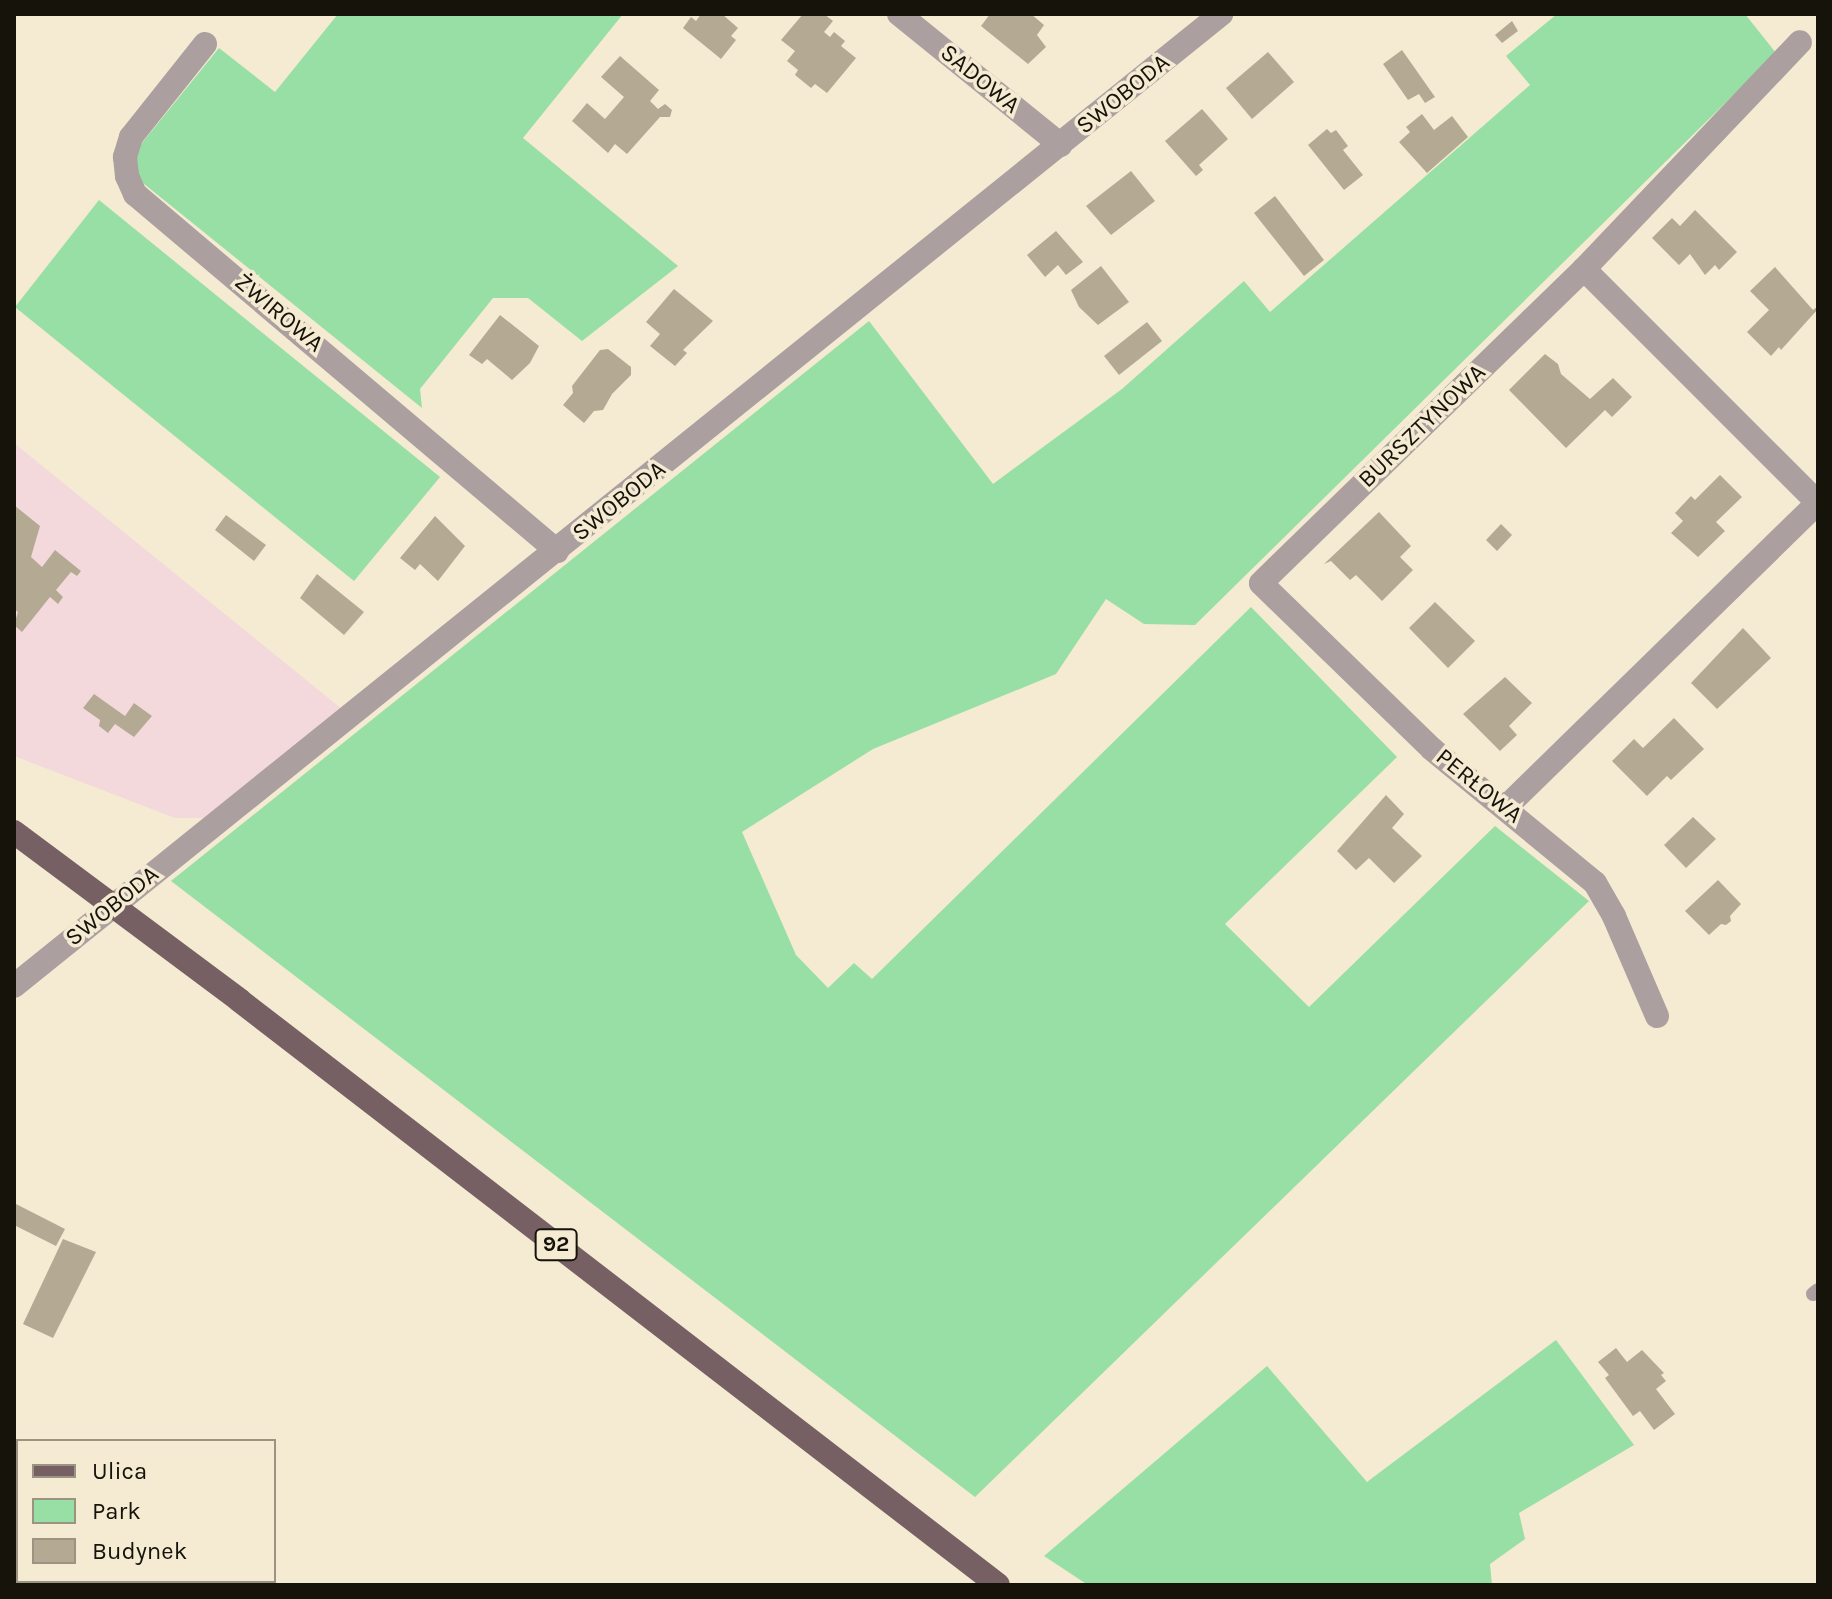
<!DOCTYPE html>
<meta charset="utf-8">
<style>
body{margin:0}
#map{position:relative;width:1832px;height:1599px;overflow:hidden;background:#f5ead2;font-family:Karla,sans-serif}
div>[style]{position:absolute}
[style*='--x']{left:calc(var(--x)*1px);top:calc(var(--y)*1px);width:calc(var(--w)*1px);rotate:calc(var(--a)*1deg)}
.industrial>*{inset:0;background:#f4d9dc}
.green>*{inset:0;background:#97dfa4}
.building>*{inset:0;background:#b4aa94}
.service>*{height:14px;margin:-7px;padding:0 7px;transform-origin:7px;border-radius:7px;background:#ab9fa0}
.minor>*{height:24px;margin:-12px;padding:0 12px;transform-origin:12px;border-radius:12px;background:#ab9fa0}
.primary>*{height:24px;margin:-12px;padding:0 12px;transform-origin:12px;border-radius:12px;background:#766063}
span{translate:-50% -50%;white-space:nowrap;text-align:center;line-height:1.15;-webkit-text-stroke:7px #f5ead2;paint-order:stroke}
.shield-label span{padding:2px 6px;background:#f5ead2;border:2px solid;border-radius:6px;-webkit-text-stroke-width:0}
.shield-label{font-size:22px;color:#16130b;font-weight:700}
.street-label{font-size:24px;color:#16130b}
.frame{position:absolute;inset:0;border:16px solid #16130b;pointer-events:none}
.legend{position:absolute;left:16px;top:1439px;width:260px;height:144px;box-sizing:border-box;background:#f5ead2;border:2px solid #9c9482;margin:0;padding:10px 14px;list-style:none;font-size:24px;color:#16130b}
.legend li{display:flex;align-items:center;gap:16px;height:40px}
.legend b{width:40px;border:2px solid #9c9482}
</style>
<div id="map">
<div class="industrial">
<i style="clip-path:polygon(14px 443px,342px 709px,207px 818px,175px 818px,14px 756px)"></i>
</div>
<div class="green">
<i style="clip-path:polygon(338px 14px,623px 14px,523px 138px,678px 266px,582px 341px,528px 298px,493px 298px,420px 389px,422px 408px,133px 175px,133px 154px,219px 48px,275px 92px)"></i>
<i style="clip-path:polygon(1557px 14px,1745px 14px,1776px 53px,1195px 625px,1144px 624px,1106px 599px,1056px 674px,873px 749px,742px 832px,796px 955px,828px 988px,854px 963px,872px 979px,1251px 607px,1397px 757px,1225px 924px,1309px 1007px,1495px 826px,1589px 901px,975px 1497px,171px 881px,869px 321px,993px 484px,1122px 389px,1244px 281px,1270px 312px,1530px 85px,1506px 56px)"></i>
<i style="clip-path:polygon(99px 200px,440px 477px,354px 581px,15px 307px)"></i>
<i style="clip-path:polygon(1556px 1340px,1634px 1445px,1519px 1513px,1525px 1539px,1490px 1564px,1492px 1585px,1088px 1585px,1044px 1556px,1267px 1366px,1367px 1482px)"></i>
</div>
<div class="building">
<i style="clip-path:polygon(701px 14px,722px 14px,738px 28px,731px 36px,736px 40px,721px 59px,683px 28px,691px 17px,696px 21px)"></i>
<i style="clip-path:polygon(803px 14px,824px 14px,833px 21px,824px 32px,830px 37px,834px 32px,845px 41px,841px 46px,856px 58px,827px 93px,815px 84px,811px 88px,795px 75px,798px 70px,787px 61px,795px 51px,781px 40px)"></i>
<i style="clip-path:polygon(990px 14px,1031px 14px,1044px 25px,1037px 35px,1046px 47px,1028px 64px,981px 26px)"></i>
<i style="clip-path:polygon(1512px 21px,1518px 31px,1502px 43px,1495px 35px)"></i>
<i style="clip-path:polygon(1402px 50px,1435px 97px,1425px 103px,1419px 94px,1408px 100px,1383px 64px)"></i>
<i style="clip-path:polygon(1268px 52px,1294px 82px,1252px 119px,1226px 88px)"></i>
<i style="clip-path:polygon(620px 56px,659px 90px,650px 101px,658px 109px,665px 104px,672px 110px,670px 117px,660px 117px,627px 154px,615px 144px,608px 153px,572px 121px,587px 103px,605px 119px,624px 97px,601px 77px)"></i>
<i style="clip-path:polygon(1202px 109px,1228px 139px,1199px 165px,1203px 170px,1196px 176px,1165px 141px)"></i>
<i style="clip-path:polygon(1422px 114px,1434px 130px,1452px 116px,1468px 137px,1427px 173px,1399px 142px,1410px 132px,1406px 127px)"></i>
<i style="clip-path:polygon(1327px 129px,1331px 133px,1336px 130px,1348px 146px,1343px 150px,1363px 175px,1344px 190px,1308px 145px)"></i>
<i style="clip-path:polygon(1131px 171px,1155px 201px,1111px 235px,1086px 206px)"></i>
<i style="clip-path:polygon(1275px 196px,1324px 260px,1304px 276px,1254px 213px)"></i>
<i style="clip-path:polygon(1695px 210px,1737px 252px,1719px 270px,1715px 265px,1705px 275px,1690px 254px,1679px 265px,1652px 238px,1672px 218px,1680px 226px)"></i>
<i style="clip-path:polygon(1056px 231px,1083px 262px,1066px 275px,1058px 265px,1045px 277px,1027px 255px)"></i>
<i style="clip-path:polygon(1101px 266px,1129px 302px,1098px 325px,1079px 307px,1071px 290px)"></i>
<i style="clip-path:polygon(1775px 267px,1813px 310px,1818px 306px,1818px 309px,1781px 350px,1779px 347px,1771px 356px,1747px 332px,1769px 310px,1750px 291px)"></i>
<i style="clip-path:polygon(674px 289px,713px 321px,683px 350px,687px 353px,675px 366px,650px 346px,660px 334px,646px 322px)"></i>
<i style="clip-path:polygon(500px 315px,539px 346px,530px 363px,512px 380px,487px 359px,482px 364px,469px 355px)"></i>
<i style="clip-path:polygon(1147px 322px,1162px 341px,1119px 375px,1104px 356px)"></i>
<i style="clip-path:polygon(608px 349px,631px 367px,631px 375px,612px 394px,603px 410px,594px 411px,584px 423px,563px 405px,573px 393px,572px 386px,600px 350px)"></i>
<i style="clip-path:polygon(1545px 354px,1558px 364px,1561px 374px,1590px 399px,1613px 378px,1632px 397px,1612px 417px,1605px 410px,1566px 448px,1509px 390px)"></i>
<i style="clip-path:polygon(1720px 475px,1742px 497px,1716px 522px,1725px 531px,1698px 557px,1671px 533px,1683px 521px,1675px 513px,1691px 496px,1695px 500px)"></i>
<i style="clip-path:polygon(14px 505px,40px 526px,31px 557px,42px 567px,55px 550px,81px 571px,77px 576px,71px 572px,56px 590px,63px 597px,58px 604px,50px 597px,22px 632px,14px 625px,18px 612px,14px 609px)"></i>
<i style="clip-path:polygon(1379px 512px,1411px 546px,1400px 557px,1413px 570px,1382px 601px,1356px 575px,1350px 580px,1331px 561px,1324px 564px)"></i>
<i style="clip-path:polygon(226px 515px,266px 545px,254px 561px,215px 530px)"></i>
<i style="clip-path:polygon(435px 516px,465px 546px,438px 581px,420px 564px,415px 570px,400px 558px)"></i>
<i style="clip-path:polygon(1501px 524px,1512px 535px,1497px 551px,1486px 540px)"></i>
<i style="clip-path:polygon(317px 574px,364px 612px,344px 635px,300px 598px)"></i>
<i style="clip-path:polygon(1435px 602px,1475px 641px,1448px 668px,1409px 628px)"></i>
<i style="clip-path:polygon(1743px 628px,1771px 658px,1717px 709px,1691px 683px)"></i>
<i style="clip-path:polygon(1505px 677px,1532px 703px,1509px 726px,1517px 735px,1500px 751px,1463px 714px)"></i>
<i style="clip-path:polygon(94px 694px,125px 716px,134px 703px,152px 716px,134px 737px,115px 724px,108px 733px,99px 726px,100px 720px,83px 708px)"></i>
<i style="clip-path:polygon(1674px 718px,1704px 749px,1671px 780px,1667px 776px,1647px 796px,1612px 761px,1634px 739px,1643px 748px)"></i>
<i style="clip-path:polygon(1386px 795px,1404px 814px,1392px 828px,1422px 856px,1394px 883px,1369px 858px,1356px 870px,1337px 851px)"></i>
<i style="clip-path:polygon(1693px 817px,1716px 839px,1686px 868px,1664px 845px)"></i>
<i style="clip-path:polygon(1718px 880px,1741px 904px,1730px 916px,1731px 921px,1726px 925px,1721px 924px,1709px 935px,1685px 911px)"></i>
<i style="clip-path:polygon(14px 1203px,65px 1229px,56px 1246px,14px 1225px)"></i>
<i style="clip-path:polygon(63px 1239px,96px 1252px,53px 1338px,23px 1324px)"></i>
<i style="clip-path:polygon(1616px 1348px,1627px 1362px,1642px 1350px,1664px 1373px,1661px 1375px,1666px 1381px,1656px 1389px,1675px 1414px,1654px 1430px,1640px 1411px,1633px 1416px,1605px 1378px,1609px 1375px,1598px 1362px)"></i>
</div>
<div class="service">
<i style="--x:1813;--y:1294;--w:6;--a:-39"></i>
</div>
<div class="minor">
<i style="--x:899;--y:14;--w:208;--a:39"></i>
<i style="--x:205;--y:44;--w:119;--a:128.5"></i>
<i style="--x:131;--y:137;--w:21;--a:107"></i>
<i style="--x:125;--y:157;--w:19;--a:84"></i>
<i style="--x:127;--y:176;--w:20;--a:66"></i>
<i style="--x:135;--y:194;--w:553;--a:40.23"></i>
<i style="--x:1584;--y:269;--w:331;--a:45"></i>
<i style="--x:1506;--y:807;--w:436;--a:-44.3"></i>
<i style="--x:14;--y:986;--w:1550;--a:-38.84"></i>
<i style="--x:1657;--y:1016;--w:109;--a:-113.3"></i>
<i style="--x:1614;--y:916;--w:38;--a:-120"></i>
<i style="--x:1595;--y:883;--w:211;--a:-140.6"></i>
<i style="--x:1432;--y:749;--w:238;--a:-135.9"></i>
<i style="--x:1261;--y:583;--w:450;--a:-44.2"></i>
<i style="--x:1584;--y:269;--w:313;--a:-46.4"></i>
</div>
<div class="primary">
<i style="--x:14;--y:832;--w:281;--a:36.7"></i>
<i style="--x:239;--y:1000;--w:958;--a:37.62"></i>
</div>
<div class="shield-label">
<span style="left:556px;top:1245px">92</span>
</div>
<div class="street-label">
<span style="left:980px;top:79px;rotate:39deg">SADOWA</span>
<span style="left:1123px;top:94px;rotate:-39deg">SWOBODA</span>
<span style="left:279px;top:313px;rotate:40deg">ŻWIROWA</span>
<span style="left:1422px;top:426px;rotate:-44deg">BURSZTYNOWA</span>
<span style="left:619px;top:501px;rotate:-39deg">SWOBODA</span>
<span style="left:1479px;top:786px;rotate:39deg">PERŁOWA</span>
<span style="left:112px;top:906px;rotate:-39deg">SWOBODA</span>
</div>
<div class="frame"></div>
<ul class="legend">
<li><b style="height:10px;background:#766063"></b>Ulica</li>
<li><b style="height:22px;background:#97dfa4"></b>Park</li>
<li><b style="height:22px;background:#b4aa94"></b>Budynek</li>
</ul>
</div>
